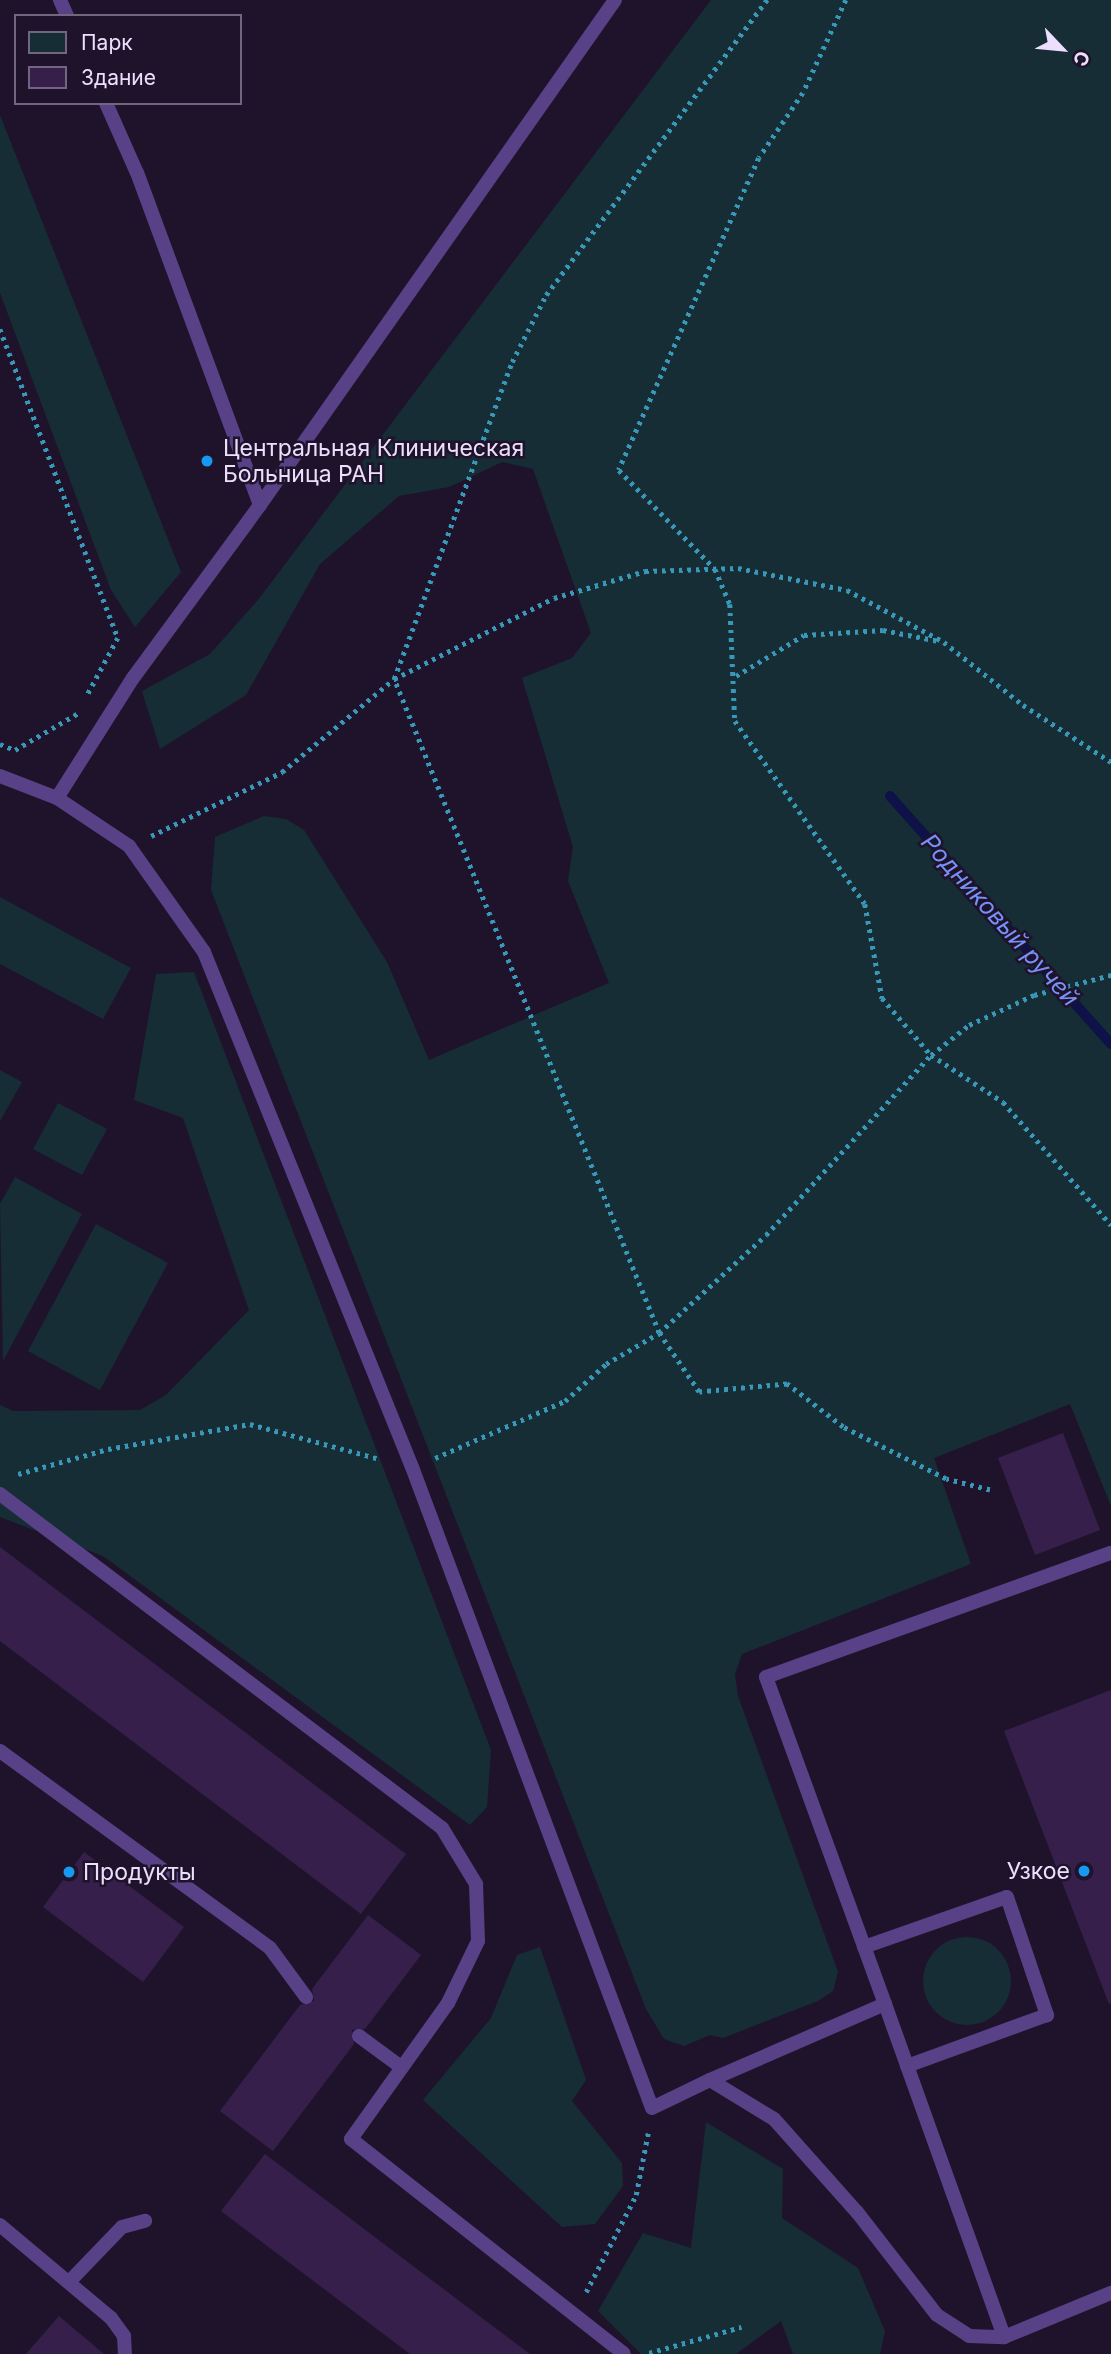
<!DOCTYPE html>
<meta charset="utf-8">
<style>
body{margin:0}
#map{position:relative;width:1111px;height:2354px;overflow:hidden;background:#1f132b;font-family:Inter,sans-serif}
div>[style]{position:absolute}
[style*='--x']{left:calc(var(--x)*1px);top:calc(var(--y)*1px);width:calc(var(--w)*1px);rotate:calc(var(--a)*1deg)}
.green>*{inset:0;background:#162d35}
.round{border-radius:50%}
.stream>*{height:10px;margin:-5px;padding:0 5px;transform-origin:5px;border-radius:5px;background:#0f1248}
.building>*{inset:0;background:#36204b}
.path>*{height:4.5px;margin-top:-2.25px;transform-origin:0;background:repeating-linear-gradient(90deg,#3998b7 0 3.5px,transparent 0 8.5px)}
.service>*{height:14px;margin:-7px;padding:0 7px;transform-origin:7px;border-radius:7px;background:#594187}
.dots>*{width:19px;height:19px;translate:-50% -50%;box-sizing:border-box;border:4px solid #1f132b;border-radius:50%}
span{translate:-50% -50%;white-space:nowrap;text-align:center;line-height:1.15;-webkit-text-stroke:5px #1f132b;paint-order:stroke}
.poi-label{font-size:23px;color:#ecdffd}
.left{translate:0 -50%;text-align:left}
.right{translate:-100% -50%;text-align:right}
.water-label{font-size:24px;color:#7492f7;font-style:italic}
.legend{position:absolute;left:14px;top:14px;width:228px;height:91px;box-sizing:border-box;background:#1f132b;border:2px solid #71657f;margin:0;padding:9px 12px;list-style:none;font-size:21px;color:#ecdffd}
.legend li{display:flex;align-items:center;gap:14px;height:35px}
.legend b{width:35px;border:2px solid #71657f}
.north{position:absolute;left:1027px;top:14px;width:70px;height:70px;-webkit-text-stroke:5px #1f132b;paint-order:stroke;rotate:116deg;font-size:19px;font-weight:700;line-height:28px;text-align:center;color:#ecdffd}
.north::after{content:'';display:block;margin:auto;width:24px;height:32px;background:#ecdffd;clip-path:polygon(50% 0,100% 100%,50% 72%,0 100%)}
</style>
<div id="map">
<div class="green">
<i style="clip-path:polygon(711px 0,1111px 0,1111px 1506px,1070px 1404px,934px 1458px,971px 1564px,742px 1654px,735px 1674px,738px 1696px,838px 1972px,833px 1991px,818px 2001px,723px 2038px,710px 2035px,684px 2046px,664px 2039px,646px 2009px,211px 890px,215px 837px,264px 816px,286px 819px,304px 830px,387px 962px,429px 1060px,609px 983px,568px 881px,573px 847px,522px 678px,572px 658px,591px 633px,533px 469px,502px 462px,449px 487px,399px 496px,320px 564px,246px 695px,160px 749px,142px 691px,210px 654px,258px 600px)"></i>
<i style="clip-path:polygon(0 115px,181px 572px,135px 627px,111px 590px,0 293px)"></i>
<i style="clip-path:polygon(0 897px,131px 968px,103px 1019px,0 964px)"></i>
<i style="clip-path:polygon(194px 972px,491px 1750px,487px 1807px,470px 1825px,103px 1556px,0 1517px,0 1405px,13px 1411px,140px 1410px,166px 1395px,249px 1310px,183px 1118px,134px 1100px,156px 974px)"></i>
<i style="clip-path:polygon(0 1070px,22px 1082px,0 1121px)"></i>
<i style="clip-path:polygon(58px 1103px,107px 1129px,82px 1175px,33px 1149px)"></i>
<i style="clip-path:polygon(15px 1177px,82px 1214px,3px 1361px,0 1204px)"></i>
<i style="clip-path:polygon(96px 1224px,168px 1263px,100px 1390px,28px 1351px)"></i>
<i class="round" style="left:923px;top:1937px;width:88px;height:88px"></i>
<i style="clip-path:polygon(540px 1947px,586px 2080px,572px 2101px,622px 2163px,623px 2186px,595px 2224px,562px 2227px,423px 2100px,491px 2018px,517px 1955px)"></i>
<i style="clip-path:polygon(706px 2122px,783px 2169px,782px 2218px,858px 2268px,885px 2331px,880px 2354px,793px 2354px,781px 2321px,736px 2354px,641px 2354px,598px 2311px,643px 2233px,691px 2248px)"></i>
</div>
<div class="stream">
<i style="--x:890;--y:796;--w:332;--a:48.3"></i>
</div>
<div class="building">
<i style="clip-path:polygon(1063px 1433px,1100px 1530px,1035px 1555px,998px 1458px)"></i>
<i style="clip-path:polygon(0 1547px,406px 1854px,361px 1914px,0 1641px)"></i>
<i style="clip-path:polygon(1111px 1690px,1111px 2003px,1109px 2004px,1004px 1731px)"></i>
<i style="clip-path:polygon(84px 1852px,184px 1927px,143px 1982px,43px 1907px)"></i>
<i style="clip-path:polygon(368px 1915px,421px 1955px,365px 2029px,352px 2030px,354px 2044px,273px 2151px,220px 2111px,300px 2005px,314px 2001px,312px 1989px)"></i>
<i style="clip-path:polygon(265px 2154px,462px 2303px,530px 2354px,410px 2354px,221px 2211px)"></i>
<i style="clip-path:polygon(59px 2316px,104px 2354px,26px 2354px)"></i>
</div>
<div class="path">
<i style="--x:846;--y:0;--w:102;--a:114.8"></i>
<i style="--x:803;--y:93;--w:78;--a:124.1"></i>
<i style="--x:759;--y:158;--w:342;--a:114.2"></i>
<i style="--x:619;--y:470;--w:138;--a:45.9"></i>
<i style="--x:715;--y:569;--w:38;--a:67"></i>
<i style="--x:730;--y:604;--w:117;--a:87.6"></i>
<i style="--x:735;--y:721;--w:224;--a:54.6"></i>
<i style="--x:865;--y:904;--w:96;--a:79.7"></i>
<i style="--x:882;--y:998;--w:75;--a:49.3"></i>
<i style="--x:931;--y:1055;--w:86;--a:33.1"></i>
<i style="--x:1003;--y:1102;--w:164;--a:48.7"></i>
<i style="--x:0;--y:329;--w:331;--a:69.1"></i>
<i style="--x:118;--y:638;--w:64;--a:118.2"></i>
<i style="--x:736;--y:676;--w:79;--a:-31.1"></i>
<i style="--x:804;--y:635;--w:79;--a:-3.6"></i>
<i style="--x:883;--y:630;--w:57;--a:11.1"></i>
<i style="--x:0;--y:744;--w:16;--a:22"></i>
<i style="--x:15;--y:750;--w:75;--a:-30.3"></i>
<i style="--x:151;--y:836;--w:146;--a:-26"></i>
<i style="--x:282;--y:772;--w:146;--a:-39.7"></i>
<i style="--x:394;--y:679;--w:338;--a:-69.6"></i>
<i style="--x:512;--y:362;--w:75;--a:-63.1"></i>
<i style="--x:546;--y:295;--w:369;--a:-53.2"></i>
<i style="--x:435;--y:1458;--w:142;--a:-23.7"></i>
<i style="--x:565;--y:1401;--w:55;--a:-42.1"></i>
<i style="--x:606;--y:1364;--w:61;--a:-30.3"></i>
<i style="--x:659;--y:1333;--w:145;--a:-42.5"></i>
<i style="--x:766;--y:1235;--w:244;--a:-47.5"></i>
<i style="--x:931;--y:1055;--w:48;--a:-38.3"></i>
<i style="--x:969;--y:1025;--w:72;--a:-24.8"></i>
<i style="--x:1034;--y:995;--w:80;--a:-14.6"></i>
<i style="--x:18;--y:1474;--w:93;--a:-15.5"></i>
<i style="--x:108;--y:1449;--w:144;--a:-10"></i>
<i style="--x:250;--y:1424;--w:135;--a:15.1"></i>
<i style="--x:990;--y:1490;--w:45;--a:-166"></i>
<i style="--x:946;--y:1479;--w:115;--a:-153.2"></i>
<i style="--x:843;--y:1427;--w:71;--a:-142.5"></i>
<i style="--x:787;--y:1384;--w:88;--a:174.8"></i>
<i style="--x:699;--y:1392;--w:71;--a:-124.1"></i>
<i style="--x:659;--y:1333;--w:706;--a:-112.06"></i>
<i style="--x:394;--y:679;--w:179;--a:-26.9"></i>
<i style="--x:554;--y:598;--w:95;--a:-16.5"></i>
<i style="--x:645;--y:571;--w:93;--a:-1.8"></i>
<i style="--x:738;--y:568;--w:111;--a:11.4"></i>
<i style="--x:847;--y:590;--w:110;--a:28.2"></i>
<i style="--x:944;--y:642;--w:101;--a:38.6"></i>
<i style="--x:1023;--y:705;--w:105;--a:32.9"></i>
<i style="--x:586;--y:2292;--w:109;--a:-62.7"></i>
<i style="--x:636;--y:2195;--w:63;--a:-79"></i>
<i style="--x:649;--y:2353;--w:96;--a:-15.8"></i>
</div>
<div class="service">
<i style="--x:60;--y:0;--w:17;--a:66"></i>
<i style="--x:260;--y:505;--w:617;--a:-54.89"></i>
<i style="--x:0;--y:776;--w:61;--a:21.1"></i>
<i style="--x:57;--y:798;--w:87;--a:33.7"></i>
<i style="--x:129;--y:846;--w:130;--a:54.7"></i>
<i style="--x:204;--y:952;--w:555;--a:68.01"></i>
<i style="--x:412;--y:1467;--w:684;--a:69.47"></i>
<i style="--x:652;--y:2108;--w:64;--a:-25.8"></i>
<i style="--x:710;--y:2080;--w:75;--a:31.4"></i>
<i style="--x:774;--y:2119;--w:125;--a:48.3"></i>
<i style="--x:857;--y:2212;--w:130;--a:52.2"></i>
<i style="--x:937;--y:2315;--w:38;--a:33"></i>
<i style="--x:969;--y:2336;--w:35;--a:2"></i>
<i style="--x:1004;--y:2337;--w:116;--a:-22.4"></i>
<i style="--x:57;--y:798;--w:142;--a:-57.7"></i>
<i style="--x:133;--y:678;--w:215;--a:-53.7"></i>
<i style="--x:260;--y:505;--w:354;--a:-110.3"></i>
<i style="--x:137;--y:173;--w:77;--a:-113.9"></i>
<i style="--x:0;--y:1494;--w:554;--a:37.08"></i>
<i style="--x:442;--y:1828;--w:66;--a:58.7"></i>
<i style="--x:476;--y:1884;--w:57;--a:88"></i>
<i style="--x:478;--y:1941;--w:69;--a:115.8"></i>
<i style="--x:448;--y:2003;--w:167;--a:125.5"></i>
<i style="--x:351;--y:2139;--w:347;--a:38.2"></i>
<i style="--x:0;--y:1751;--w:334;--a:36.1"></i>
<i style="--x:270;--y:1948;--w:61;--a:53.7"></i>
<i style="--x:864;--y:1947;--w:151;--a:-19.3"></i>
<i style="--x:1007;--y:1897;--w:125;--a:71.3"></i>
<i style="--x:1047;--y:2015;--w:149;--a:160"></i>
<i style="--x:885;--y:2004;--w:354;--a:70.3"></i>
<i style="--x:359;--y:2036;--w:52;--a:36.4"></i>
<i style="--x:710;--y:2080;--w:191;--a:-23.5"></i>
<i style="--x:885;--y:2004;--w:348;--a:-110"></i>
<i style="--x:766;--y:1677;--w:367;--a:-19.8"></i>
<i style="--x:0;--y:2225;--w:145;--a:40"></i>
<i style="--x:111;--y:2318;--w:22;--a:54"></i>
<i style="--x:124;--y:2336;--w:18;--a:87"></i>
<i style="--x:69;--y:2282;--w:76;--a:-46.1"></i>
<i style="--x:122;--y:2227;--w:24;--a:-15"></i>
</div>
<div class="dots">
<i style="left:207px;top:461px;background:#1798f1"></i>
<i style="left:1084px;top:1871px;background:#1798f1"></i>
<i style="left:69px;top:1872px;background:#1798f1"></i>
</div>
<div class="poi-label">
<span class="left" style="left:223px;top:461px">Центральная Клиническая<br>Больница РАН</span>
<span class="right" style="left:1070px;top:1871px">Узкое</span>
<span class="left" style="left:83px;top:1872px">Продукты</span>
</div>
<div class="water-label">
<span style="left:1000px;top:920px;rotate:48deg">Родниковый ручей</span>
</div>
<ul class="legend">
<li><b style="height:19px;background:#162d35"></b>Парк</li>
<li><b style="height:19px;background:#36204b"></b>Здание</li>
</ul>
<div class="north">С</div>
</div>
